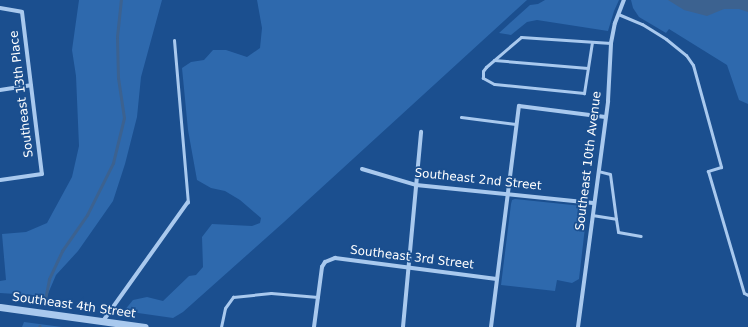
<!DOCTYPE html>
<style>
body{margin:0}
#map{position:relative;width:748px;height:327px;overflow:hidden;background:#1b4f8f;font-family:"DejaVu Sans",sans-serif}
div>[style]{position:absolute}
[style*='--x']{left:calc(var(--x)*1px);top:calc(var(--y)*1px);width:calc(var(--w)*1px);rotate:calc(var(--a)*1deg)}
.green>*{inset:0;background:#2e69ad}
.water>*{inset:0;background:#3c6290}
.stream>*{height:2.5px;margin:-1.25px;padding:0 1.25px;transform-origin:1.25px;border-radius:1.25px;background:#3c6290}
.service>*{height:3px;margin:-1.5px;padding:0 1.5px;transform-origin:1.5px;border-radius:1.5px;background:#a9c9ee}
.minor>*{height:4px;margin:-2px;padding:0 2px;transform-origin:2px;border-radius:2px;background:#a9c9ee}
.tertiary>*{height:7px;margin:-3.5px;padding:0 3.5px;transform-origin:3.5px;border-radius:3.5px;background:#a9c9ee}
span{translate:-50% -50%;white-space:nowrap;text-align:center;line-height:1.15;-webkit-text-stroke:3.5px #1b4f8f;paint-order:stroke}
.street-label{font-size:12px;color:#fff}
</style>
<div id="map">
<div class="green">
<i style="clip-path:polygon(79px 0,162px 0,141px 77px,137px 117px,125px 164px,113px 201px,78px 251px,56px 275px,47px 296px,0 293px,0 281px,6px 280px,2px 234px,26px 232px,47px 223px,72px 177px,79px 146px,76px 76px,72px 50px)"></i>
<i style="clip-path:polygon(257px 0,527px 0,284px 222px,183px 312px,173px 318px,124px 311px,133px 300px,147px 297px,163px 301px,189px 276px,196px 275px,203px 267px,202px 237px,212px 224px,252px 226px,260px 223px,261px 218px,240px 200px,225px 191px,211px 188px,197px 180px,188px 130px,182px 68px,191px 62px,204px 60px,213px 50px,226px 50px,247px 57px,260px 48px,262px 28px)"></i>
<i style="clip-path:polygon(545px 0,619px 0,614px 11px,608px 31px,537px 20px,527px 22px,511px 35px,499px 33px,530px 5px,538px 4px)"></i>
<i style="clip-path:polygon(631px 0,748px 0,748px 104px,739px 100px,727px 65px,669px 29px,666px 33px,639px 17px,633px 8px)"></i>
<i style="clip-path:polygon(515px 199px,582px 206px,587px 210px,579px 279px,572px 283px,557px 280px,555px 291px,501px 285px,511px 204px,512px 200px)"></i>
<i style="clip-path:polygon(24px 322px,62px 327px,22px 327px)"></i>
</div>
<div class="water">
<i style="clip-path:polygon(668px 0,748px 0,748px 12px,739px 9px,724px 9px,707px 16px,684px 10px)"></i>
</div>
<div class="stream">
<i style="--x:45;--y:300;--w:21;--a:-79"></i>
<i style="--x:49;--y:279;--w:31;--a:-65"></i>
<i style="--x:62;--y:251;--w:44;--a:-55.2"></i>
<i style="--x:87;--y:215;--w:58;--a:-63.4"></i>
<i style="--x:113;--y:163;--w:46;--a:-76.3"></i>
<i style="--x:124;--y:118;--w:40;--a:-98.5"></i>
<i style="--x:118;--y:78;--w:41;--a:-91.4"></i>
<i style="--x:117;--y:37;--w:37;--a:-84"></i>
<i style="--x:40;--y:326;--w:1;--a:90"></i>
</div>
<div class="service">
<i style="--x:618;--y:14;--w:26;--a:23"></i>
<i style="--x:642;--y:24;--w:28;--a:32"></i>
<i style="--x:666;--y:39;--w:26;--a:39"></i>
<i style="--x:686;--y:55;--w:12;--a:55"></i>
<i style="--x:693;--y:65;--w:106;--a:74.6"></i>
<i style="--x:721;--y:167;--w:14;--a:163"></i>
<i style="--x:708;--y:171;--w:127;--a:73.6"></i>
<i style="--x:744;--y:293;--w:4;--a:27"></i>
<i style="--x:174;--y:40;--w:163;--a:85.1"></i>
<i style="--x:592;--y:42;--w:52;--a:98.9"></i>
<i style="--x:584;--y:93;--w:90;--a:-174.3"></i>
<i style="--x:494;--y:84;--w:13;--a:-151"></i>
<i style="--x:483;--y:78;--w:7;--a:-90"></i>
<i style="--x:483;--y:71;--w:5;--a:-53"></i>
<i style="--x:486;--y:67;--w:46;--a:-40.6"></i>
<i style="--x:521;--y:37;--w:90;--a:3.8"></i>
<i style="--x:494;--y:60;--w:94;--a:4.9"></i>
<i style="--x:461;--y:117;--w:55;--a:7.3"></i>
<i style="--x:592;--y:215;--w:24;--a:9"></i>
<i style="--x:616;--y:219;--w:45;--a:-97.6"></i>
<i style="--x:610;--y:174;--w:12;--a:-166"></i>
<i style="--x:616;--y:219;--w:13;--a:81"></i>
<i style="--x:618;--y:232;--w:23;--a:10"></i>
<i style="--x:221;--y:327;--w:19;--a:-78"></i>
<i style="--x:225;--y:308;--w:14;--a:-54"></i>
<i style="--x:233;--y:297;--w:38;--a:-6"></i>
<i style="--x:271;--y:293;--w:47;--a:4.9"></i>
</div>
<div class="minor">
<i style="--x:0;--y:8;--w:22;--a:10"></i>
<i style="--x:22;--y:12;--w:163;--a:83"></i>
<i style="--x:42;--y:174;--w:42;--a:171.9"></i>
<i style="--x:0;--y:90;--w:31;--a:-9"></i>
<i style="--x:362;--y:169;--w:56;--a:16.5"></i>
<i style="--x:416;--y:185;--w:178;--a:5.8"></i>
<i style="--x:103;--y:321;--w:146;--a:-54.5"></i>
<i style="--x:314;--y:327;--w:61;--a:-82.4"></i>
<i style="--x:322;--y:267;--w:6;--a:-59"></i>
<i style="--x:325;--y:262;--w:11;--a:-22"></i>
<i style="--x:335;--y:258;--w:163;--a:7.4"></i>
<i style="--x:403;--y:327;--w:196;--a:-84.7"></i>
<i style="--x:491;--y:327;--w:223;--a:-82.8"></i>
<i style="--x:519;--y:106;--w:87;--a:7.3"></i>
<i style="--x:578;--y:327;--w:228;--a:-82.4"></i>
<i style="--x:608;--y:101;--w:58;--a:-87"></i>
<i style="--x:611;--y:43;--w:20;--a:-79"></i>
<i style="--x:615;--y:23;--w:25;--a:-69"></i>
</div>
<div class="tertiary">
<i style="--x:0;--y:307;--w:146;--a:7.9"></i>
</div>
<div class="street-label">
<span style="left:22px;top:94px;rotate:-97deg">Southeast 13th Place</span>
<span style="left:589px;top:161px;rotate:-83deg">Southeast 10th Avenue</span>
<span style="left:478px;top:180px;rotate:6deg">Southeast 2nd Street</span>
<span style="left:412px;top:258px;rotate:7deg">Southeast 3rd Street</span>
<span style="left:74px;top:306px;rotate:8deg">Southeast 4th Street</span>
</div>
</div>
